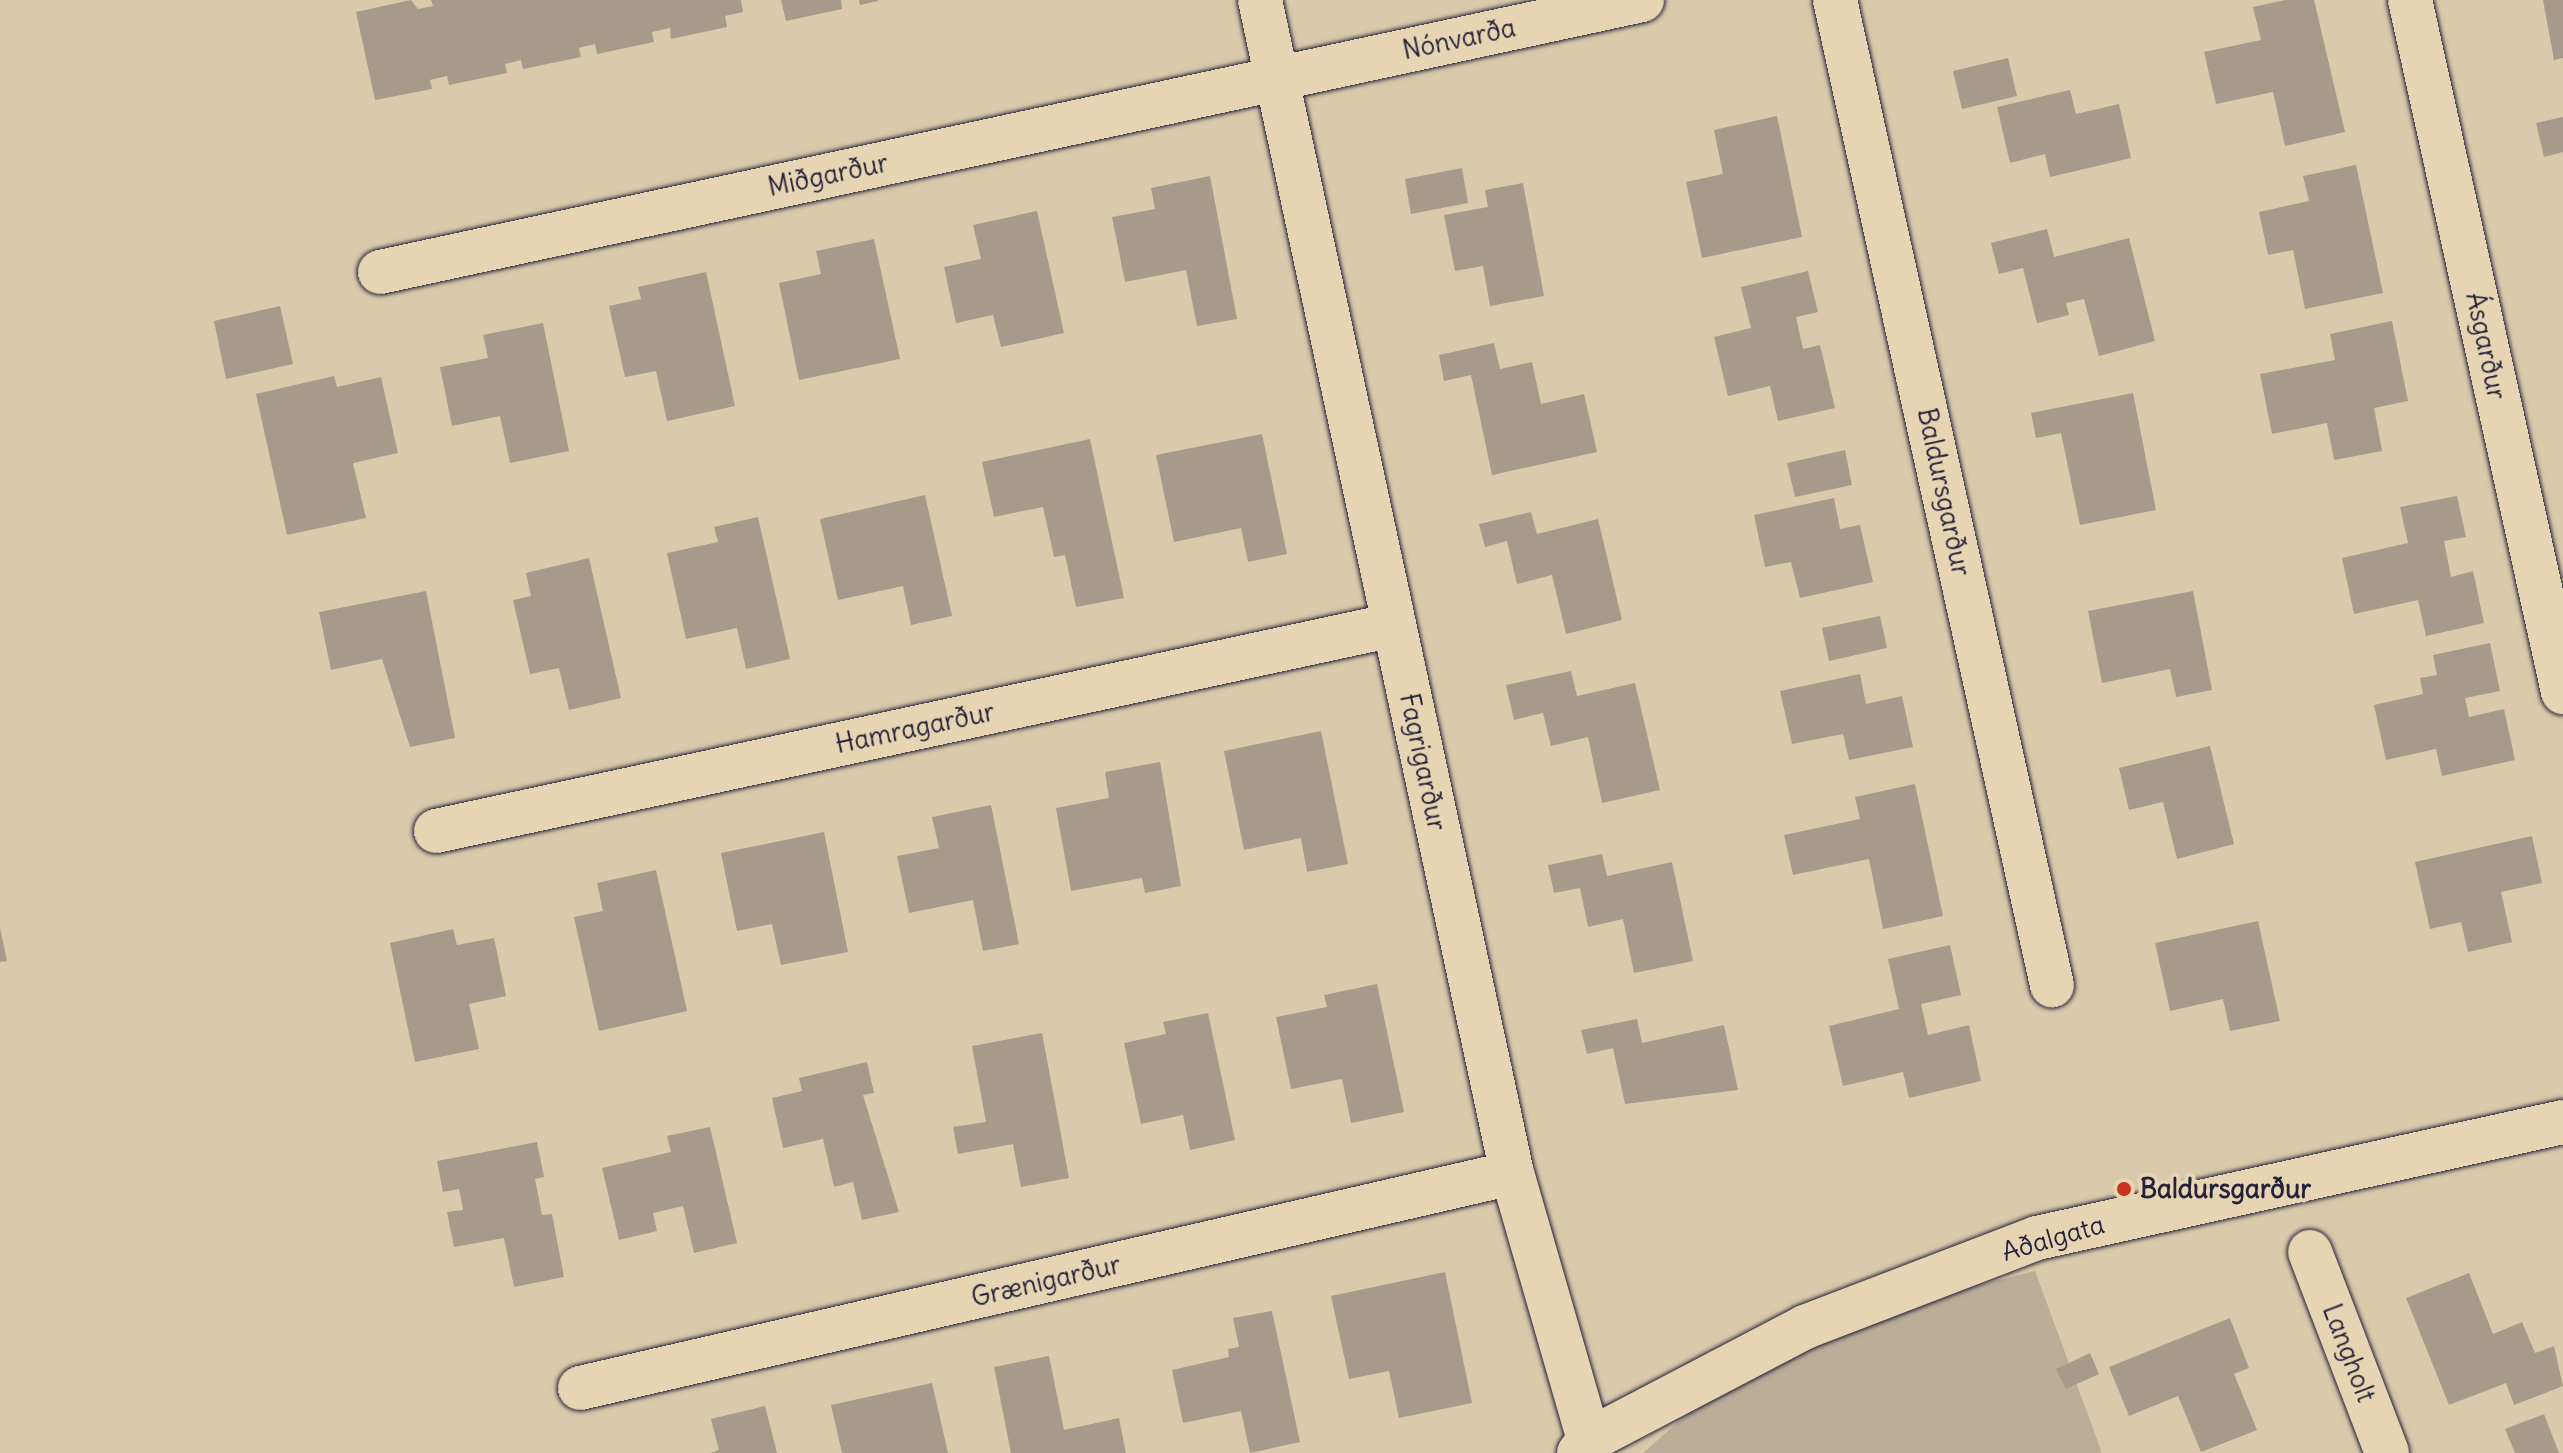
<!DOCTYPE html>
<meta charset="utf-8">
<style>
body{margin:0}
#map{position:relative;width:2563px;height:1453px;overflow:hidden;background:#dac9ab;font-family:Delius,sans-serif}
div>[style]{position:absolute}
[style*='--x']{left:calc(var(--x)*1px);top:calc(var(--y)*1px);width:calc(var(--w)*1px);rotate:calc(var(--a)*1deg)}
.green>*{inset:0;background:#bbad98}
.building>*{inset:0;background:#a69b8b}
.roads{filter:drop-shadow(0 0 2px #22223b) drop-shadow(0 0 2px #22223b)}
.street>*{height:44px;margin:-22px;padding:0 22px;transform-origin:22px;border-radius:22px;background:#e6d4b2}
.secondary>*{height:44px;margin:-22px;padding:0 22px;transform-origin:22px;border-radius:22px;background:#e6d4b2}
.dots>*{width:22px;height:22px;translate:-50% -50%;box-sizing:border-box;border:4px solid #e6d4b2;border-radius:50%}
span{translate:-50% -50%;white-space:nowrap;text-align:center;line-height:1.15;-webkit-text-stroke:8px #e6d4b2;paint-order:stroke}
.street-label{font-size:26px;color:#22223b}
.poi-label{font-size:26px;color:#22223b;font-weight:700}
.left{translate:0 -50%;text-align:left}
</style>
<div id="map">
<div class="green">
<i style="clip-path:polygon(2035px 1271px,2102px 1453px,1643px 1453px,1696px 1406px,1868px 1313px)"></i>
</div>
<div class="building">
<i style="clip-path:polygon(411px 0,418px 9px,433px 6px,431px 0,741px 0,743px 12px,725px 16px,727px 27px,671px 39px,670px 28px,652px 32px,654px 42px,597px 54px,595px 44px,579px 48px,581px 57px,523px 69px,521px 60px,505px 64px,507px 73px,449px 85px,447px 76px,430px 80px,432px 89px,375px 100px,356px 12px)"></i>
<i style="clip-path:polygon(781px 0,841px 0,842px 9px,786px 21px)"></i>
<i style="clip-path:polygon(859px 0,878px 0,878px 1px,860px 5px)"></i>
<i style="clip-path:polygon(2285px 0,2314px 0,2345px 132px,2285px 146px,2273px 92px,2216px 104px,2204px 52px,2261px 40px,2253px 7px)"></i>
<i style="clip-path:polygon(2543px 0,2563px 0,2563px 58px,2554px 60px)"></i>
<i style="clip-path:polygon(2008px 58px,2017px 96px,1962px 109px,1953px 71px)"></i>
<i style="clip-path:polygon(2070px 90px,2076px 114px,2119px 104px,2131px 158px,2050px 177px,2045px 154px,2010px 163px,1997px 107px)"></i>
<i style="clip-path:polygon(1777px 116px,1802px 237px,1702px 258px,1686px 182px,1723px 174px,1714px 130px)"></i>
<i style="clip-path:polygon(2563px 117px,2563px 152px,2544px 157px,2536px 123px)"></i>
<i style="clip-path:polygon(2356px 165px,2383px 293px,2305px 309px,2293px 250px,2268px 255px,2259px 212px,2309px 201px,2303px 176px)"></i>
<i style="clip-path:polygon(1462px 168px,1468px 203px,1411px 214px,1405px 179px)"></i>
<i style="clip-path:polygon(1210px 176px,1237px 319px,1197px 326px,1186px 270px,1125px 282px,1112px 217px,1155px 209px,1151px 188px)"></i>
<i style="clip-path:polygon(1523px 183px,1544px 296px,1490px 306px,1483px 266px,1455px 271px,1444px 215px,1488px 207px,1485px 190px)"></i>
<i style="clip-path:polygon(1037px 211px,1064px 333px,1001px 347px,993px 315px,956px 323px,944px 267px,981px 259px,973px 225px)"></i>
<i style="clip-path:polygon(2047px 229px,2054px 257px,2129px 238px,2155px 341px,2099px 356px,2084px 299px,2066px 303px,2069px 315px,2037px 323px,2023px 268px,1999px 274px,1991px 243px)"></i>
<i style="clip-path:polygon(874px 239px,900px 359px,799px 380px,779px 283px,821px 274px,816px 251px)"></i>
<i style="clip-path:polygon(1808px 271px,1818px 312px,1796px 317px,1803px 349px,1820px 345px,1835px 408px,1778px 421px,1770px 386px,1728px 396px,1714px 337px,1751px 328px,1741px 287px)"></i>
<i style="clip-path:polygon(706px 272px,735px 406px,667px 421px,656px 371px,625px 377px,609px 306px,641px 299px,638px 287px)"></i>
<i style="clip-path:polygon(280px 306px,293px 364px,226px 379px,214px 321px)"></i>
<i style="clip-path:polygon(2392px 321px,2408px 401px,2374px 408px,2382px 451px,2334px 460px,2327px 423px,2272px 434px,2260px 374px,2335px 360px,2330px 334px)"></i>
<i style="clip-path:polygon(543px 323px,569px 451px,510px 463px,500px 416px,452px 426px,440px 367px,488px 358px,483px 335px)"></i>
<i style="clip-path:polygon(1494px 343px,1500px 369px,1532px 362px,1541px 404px,1584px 394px,1597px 452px,1492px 475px,1471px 375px,1444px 381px,1439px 355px)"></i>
<i style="clip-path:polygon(334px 376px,337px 387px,381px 377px,398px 453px,353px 463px,366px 518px,287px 535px,256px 394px)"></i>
<i style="clip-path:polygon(2133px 393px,2156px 510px,2080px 525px,2061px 433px,2036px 438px,2031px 413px)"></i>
<i style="clip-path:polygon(1262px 434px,1287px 554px,1248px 562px,1241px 528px,1174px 542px,1156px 455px)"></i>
<i style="clip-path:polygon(1090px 439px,1124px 598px,1076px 607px,1065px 555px,1054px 557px,1043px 507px,994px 517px,982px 462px)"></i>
<i style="clip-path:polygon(1845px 450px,1852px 485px,1795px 497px,1787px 463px)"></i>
<i style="clip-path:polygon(925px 495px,952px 616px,911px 625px,903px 586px,838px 600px,820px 519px)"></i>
<i style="clip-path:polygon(2457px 496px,2466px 537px,2444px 541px,2451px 577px,2473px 571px,2484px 623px,2426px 636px,2418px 600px,2354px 614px,2342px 558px,2408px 543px,2400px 507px)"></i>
<i style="clip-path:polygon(1834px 498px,1840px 529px,1860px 525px,1873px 582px,1800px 598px,1791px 562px,1765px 567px,1754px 515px)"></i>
<i style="clip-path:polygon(1531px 512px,1537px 534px,1598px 519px,1622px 620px,1566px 634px,1552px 575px,1517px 584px,1507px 541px,1485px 547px,1479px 524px)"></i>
<i style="clip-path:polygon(758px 517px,790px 659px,746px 669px,737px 628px,686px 639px,667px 553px,718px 542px,714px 527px)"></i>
<i style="clip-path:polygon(589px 558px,621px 698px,569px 710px,559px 668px,530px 674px,513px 600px,531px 596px,526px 573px)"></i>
<i style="clip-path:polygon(426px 591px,455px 738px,410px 747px,382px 659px,331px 670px,319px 612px)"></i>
<i style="clip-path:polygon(2193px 591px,2212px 690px,2176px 697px,2170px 669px,2102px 683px,2088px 611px)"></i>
<i style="clip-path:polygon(1880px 616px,1887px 648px,1829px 661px,1822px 628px)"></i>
<i style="clip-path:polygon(2490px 643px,2500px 691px,2465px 698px,2469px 717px,2504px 709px,2515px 760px,2442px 776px,2436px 749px,2386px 760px,2374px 705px,2423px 694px,2420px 678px,2437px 675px,2433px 655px)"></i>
<i style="clip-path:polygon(1571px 671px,1577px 696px,1635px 683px,1660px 790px,1602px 803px,1588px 737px,1551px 746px,1543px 713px,1514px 720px,1506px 685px)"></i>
<i style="clip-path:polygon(1860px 674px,1866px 704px,1902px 696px,1913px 747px,1849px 760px,1843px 734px,1792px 744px,1780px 691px)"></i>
<i style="clip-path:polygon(1321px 731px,1348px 864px,1307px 872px,1301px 838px,1244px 850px,1224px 751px)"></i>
<i style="clip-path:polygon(2210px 746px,2234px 844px,2177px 859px,2163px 802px,2129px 810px,2119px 768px)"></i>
<i style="clip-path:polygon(1160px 762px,1181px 886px,1145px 893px,1142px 878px,1071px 891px,1056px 808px,1109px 798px,1105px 772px)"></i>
<i style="clip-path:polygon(1915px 784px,1943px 916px,1883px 929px,1869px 859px,1793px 875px,1784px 835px,1860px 819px,1855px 797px)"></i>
<i style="clip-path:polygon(991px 805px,1019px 944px,983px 951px,973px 900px,909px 913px,897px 856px,939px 848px,932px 817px)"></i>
<i style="clip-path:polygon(824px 832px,848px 952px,781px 965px,772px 924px,737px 931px,721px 853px)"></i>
<i style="clip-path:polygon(2532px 836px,2542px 883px,2501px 892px,2512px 942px,2468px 952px,2461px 922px,2430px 929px,2415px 862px)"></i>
<i style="clip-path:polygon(1602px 854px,1607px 876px,1672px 862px,1693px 961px,1634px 973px,1623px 919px,1588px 927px,1580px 888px,1554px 893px,1548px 865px)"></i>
<i style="clip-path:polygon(656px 870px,687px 1011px,599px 1031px,574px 917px,603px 911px,597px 883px)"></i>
<i style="clip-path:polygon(2258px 921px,2280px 1021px,2230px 1031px,2223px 999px,2170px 1011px,2155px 943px)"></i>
<i style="clip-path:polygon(0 928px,7px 961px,0 962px)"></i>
<i style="clip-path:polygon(453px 929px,457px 945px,494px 938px,506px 996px,469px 1004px,479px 1049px,415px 1062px,390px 943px)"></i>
<i style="clip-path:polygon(1950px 945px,1961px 995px,1921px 1004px,1928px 1035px,1969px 1025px,1981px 1081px,1909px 1098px,1903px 1072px,1843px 1086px,1829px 1026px,1899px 1009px,1888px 959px)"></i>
<i style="clip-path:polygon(1377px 984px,1404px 1112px,1351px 1123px,1342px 1079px,1291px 1089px,1276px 1017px,1327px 1007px,1324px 995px)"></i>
<i style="clip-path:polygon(1208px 1013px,1235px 1140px,1190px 1150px,1183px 1115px,1141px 1124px,1124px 1043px,1166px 1034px,1163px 1022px)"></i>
<i style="clip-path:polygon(1637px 1019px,1642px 1043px,1724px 1025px,1738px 1090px,1625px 1104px,1613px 1048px,1587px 1054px,1581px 1030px)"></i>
<i style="clip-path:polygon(1042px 1033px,1069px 1178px,1021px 1187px,1013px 1144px,958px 1154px,953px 1127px,986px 1122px,972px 1046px)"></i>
<i style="clip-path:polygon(867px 1062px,874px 1093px,863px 1095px,899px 1212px,862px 1220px,853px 1182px,834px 1187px,823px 1139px,783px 1148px,772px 1098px,802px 1091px,799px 1078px)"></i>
<i style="clip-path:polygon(710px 1127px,737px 1243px,694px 1253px,683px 1206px,653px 1213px,657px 1231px,619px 1240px,602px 1168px,671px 1152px,667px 1136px)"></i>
<i style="clip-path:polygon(537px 1142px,544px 1177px,535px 1179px,542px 1215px,552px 1214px,564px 1277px,514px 1287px,504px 1238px,454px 1247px,447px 1212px,463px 1210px,459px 1189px,443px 1192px,437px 1161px)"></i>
<i style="clip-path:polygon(1445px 1272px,1472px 1403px,1399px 1418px,1389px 1371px,1349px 1379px,1331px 1296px)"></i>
<i style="clip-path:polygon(2469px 1273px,2493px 1334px,2522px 1322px,2535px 1353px,2554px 1346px,2563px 1386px,2514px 1405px,2506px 1383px,2449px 1405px,2406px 1298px)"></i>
<i style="clip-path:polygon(1272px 1311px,1300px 1442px,1250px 1453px,1241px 1411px,1183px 1423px,1172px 1370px,1229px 1357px,1228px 1349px,1239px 1347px,1233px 1318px)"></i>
<i style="clip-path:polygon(2230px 1318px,2249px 1368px,2234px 1374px,2257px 1430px,2201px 1452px,2178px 1396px,2129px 1416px,2109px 1367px)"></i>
<i style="clip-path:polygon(2090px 1353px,2099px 1374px,2066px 1389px,2056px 1369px)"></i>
<i style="clip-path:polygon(1049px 1356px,1064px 1430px,1119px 1418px,1126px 1453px,1011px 1453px,994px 1367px)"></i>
<i style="clip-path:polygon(932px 1383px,948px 1453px,842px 1453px,831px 1405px)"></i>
<i style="clip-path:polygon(765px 1406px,777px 1453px,710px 1453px,719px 1450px,711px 1419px)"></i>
<i style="clip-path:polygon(2544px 1414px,2559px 1453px,2515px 1453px,2505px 1429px)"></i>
</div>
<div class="roads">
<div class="street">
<i style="--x:1260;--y:0;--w:1200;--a:77.88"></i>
<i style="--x:1512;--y:1173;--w:278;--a:73.9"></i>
<i style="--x:1835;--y:0;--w:1009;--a:77.58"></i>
<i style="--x:2410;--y:0;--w:709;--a:77.53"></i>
<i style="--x:380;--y:272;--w:1291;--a:-12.16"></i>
<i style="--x:436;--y:831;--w:980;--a:-12.14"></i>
<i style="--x:2310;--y:1252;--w:215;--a:69"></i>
<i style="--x:580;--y:1388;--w:956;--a:-12.99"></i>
</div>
<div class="secondary">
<i style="--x:1579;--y:1453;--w:16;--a:-52"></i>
<i style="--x:1589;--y:1440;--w:244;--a:-27.6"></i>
<i style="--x:1805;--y:1327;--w:248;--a:-21"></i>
<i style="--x:2037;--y:1238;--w:539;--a:-12.44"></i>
</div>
</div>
<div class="dots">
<i style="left:2124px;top:1189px;background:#c8321e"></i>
</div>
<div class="street-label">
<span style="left:1459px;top:39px;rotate:-12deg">Nónvarða</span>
<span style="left:828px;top:175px;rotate:-12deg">Miðgarður</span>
<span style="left:2486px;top:346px;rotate:78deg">Ásgarður</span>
<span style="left:1944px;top:492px;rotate:78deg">Baldursgarður</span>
<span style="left:915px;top:728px;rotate:-12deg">Hamragarður</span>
<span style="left:1423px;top:762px;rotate:78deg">Fagrigarður</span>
<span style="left:2053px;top:1238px;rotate:-16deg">Aðalgata</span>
<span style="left:1046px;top:1281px;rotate:-13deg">Grænigarður</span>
<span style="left:2349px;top:1353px;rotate:69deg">Langholt</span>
</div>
<div class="poi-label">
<span class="left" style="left:2140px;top:1189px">Baldursgarður</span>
</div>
</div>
